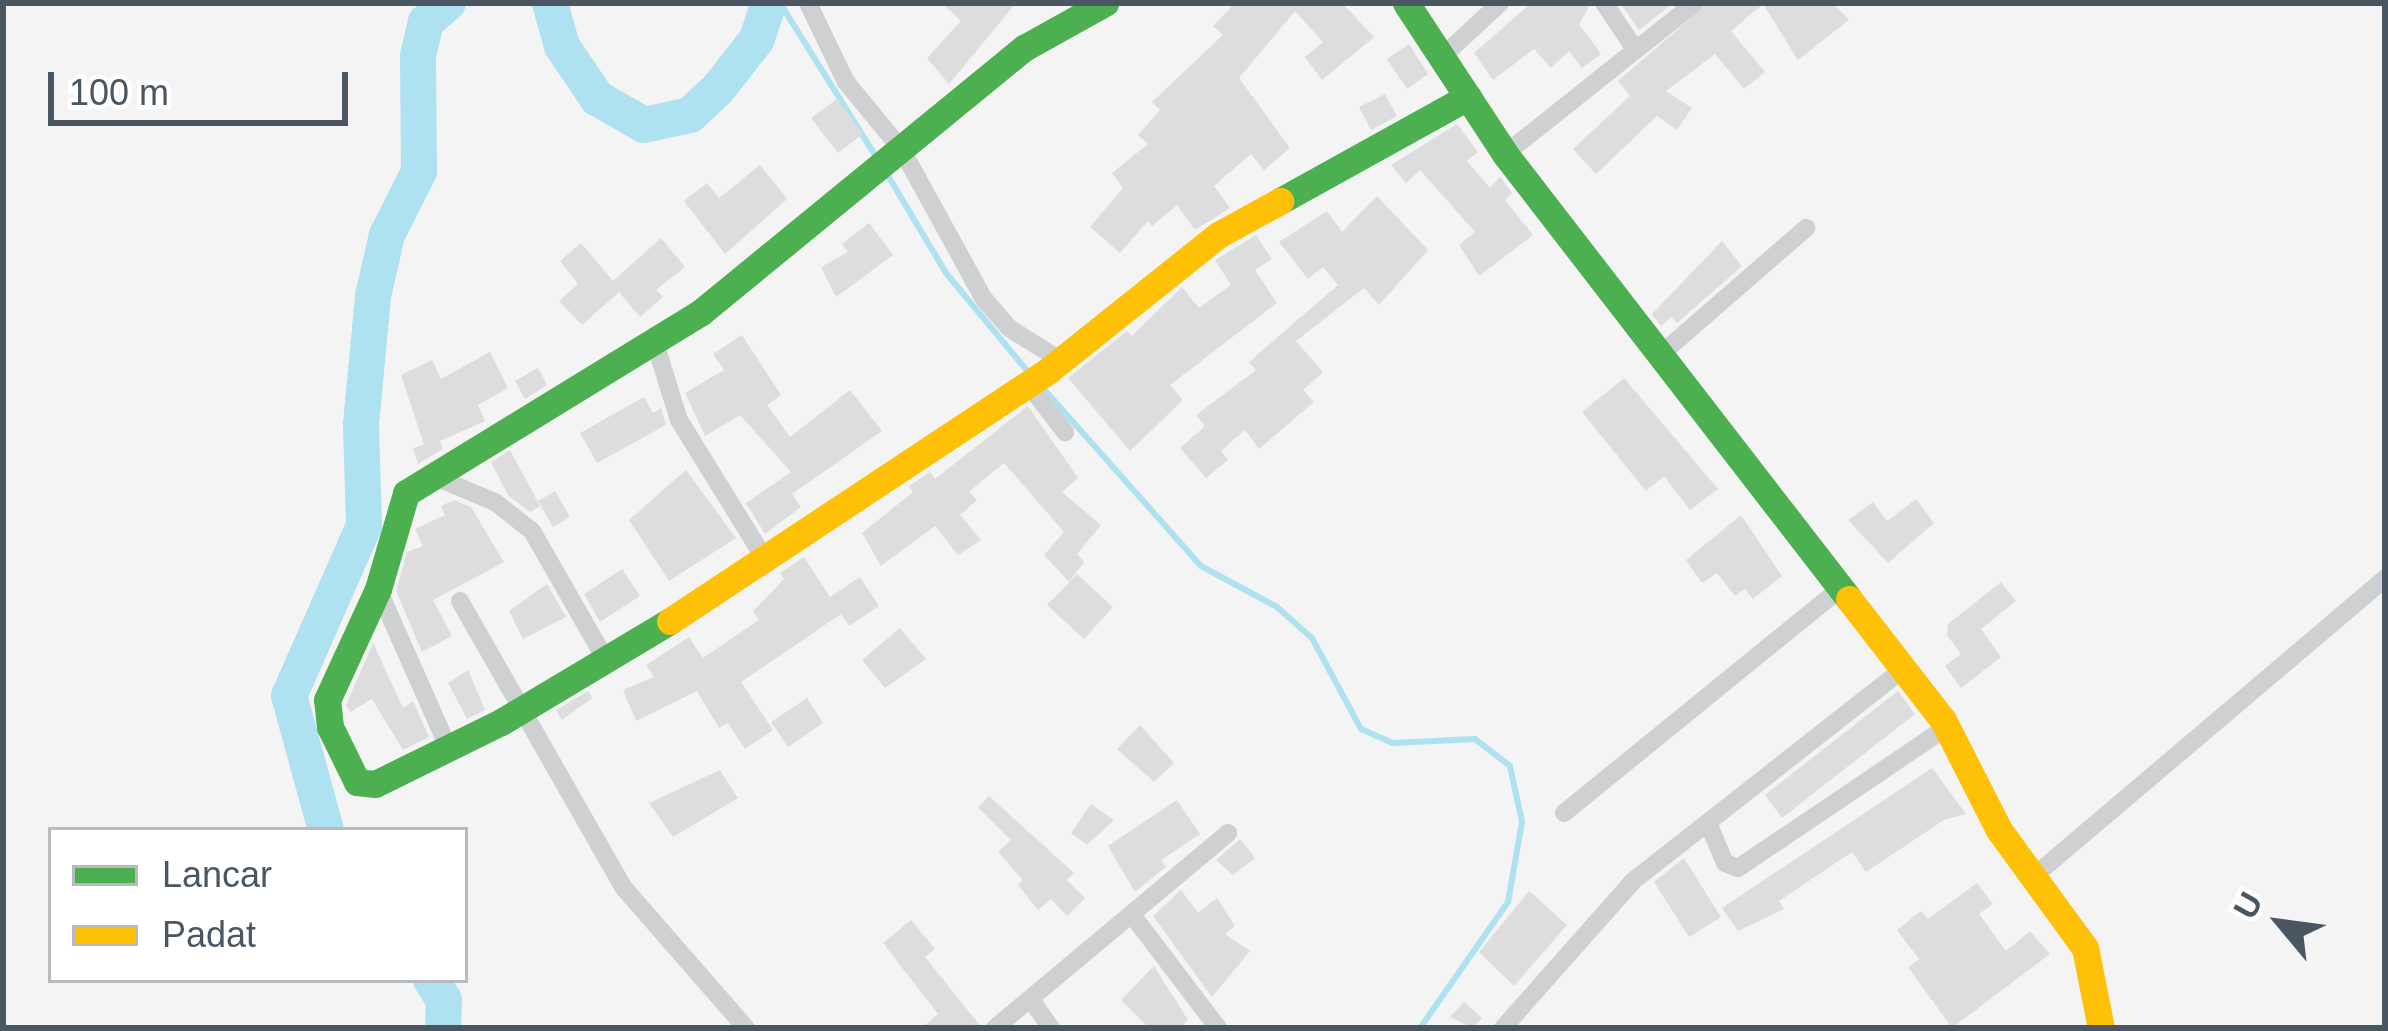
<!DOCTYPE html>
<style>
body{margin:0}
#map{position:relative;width:2388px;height:1031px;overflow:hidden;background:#f4f4f4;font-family:Arial,sans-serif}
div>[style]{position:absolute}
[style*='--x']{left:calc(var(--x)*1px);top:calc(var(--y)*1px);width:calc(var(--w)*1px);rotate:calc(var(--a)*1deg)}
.stream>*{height:6px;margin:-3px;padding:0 3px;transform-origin:3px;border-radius:3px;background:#aee2f0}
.river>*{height:36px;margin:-18px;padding:0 18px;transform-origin:18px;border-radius:18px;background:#aee2f0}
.building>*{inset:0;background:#ddddde}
.street>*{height:18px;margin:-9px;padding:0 9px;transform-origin:9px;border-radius:9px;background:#ced0d2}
.fast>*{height:27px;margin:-13.5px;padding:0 13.5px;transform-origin:13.5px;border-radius:13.5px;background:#4caf50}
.slow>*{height:27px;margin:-13.5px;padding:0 13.5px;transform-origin:13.5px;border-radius:13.5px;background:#ffc107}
span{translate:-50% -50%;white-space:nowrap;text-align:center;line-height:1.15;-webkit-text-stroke:12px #fff;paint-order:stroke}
.frame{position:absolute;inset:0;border:6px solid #4a5661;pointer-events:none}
.legend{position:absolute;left:48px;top:827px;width:420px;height:156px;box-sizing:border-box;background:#fff;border:3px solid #b7bbc0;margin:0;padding:15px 21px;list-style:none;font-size:36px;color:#4a5661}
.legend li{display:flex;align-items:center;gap:24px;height:60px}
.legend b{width:60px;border:3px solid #b7bbc0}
.north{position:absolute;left:2220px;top:863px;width:120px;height:120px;-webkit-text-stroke:9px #fff;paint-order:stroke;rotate:299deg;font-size:33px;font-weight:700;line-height:48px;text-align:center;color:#4a5661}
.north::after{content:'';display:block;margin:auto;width:42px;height:54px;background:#4a5661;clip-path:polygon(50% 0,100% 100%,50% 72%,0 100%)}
.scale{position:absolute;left:48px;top:72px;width:300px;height:54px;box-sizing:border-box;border:6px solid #4a5661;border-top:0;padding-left:15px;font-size:36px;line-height:42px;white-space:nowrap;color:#4a5661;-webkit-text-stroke:9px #fff;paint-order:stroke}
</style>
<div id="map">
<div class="stream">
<i style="--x:780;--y:3;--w:183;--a:58"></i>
<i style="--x:884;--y:169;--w:121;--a:59.2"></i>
<i style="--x:946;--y:273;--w:130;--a:50.3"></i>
<i style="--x:1042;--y:387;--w:239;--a:48.4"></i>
<i style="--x:1201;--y:566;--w:86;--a:28.3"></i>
<i style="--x:1277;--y:607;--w:47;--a:41.5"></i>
<i style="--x:1312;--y:638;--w:103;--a:61.7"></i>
<i style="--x:1361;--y:729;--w:34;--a:24"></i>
<i style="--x:1392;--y:743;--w:83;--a:-2.8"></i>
<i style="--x:1475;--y:739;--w:44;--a:37.6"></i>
<i style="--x:1510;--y:766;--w:57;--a:77.9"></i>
<i style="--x:1522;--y:822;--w:81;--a:99.9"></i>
<i style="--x:1508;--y:902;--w:154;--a:124.9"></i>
</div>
<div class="river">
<i style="--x:550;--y:3;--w:45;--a:74.4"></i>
<i style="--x:562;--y:46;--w:63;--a:56.1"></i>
<i style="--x:597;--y:98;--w:54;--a:29.9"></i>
<i style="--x:644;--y:125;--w:47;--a:-12.3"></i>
<i style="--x:690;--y:115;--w:38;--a:-43"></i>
<i style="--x:718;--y:89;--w:63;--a:-52"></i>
<i style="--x:757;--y:39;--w:38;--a:-72"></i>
<i style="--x:326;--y:830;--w:139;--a:-105.4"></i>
<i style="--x:289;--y:696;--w:186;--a:-66.2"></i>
<i style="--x:364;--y:526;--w:102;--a:-91.7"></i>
<i style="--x:361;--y:424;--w:129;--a:-84.6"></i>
<i style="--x:373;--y:296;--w:63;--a:-77.1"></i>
<i style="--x:387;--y:235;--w:72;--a:-63.4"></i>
<i style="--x:419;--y:171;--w:115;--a:-90.5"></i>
<i style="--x:418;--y:56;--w:35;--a:-77"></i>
<i style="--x:426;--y:22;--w:29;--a:-41"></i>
<i style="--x:431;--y:980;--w:24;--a:57"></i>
<i style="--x:444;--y:1000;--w:28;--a:92"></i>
</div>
<div class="building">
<i style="clip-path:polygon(942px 3px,1016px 3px,949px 84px,927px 58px,961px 21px)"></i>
<i style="clip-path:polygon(1235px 3px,1342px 3px,1374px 37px,1322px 80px,1305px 57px,1323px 42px,1295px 11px,1239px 78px,1290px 148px,1264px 170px,1251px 154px,1214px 186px,1230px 208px,1195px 230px,1177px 205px,1152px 226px,1148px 221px,1120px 253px,1090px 227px,1123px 188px,1112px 173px,1148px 144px,1138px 135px,1160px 110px,1152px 102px,1223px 35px,1213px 26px)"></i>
<i style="clip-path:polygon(1531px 3px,1591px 3px,1579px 24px,1601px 54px,1582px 68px,1569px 51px,1551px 68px,1534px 49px,1493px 80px,1474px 53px)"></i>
<i style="clip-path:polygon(1620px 3px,1673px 3px,1639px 30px)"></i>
<i style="clip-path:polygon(1708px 3px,1833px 3px,1849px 20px,1798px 60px,1763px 4px,1731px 31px,1765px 72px,1744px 89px,1715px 54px,1666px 91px,1692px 108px,1677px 130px,1657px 116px,1596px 174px,1573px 149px,1630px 96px,1618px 81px)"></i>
<i style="clip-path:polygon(1409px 44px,1428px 74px,1407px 89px,1387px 59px)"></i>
<i style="clip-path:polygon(1385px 94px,1397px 116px,1371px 130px,1359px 107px)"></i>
<i style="clip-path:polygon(837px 99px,863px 134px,838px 153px,811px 118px)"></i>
<i style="clip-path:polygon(1457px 124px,1478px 152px,1467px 161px,1490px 188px,1500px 177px,1512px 193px,1505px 200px,1533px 235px,1479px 276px,1459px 245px,1475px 232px,1420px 170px,1406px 183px,1391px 165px)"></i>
<i style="clip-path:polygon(760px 165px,787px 199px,725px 254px,684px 201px,707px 183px,719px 198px)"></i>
<i style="clip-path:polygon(1377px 196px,1428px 250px,1379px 305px,1364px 288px,1296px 341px,1323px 372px,1303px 390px,1314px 402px,1259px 449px,1245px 430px,1221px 451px,1228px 460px,1206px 478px,1180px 448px,1205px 426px,1196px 415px,1256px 370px,1249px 362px,1338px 285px,1323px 267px,1308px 279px,1279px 242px,1327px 211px,1342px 232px)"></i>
<i style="clip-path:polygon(869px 223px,893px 255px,836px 297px,821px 267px,848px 252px,842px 244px)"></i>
<i style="clip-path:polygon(1256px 235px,1272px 259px,1255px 270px,1277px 303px,1170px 385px,1183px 400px,1130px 451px,1068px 378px,1127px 331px,1132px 336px,1182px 287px,1199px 308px,1231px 285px,1215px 260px)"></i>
<i style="clip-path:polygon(661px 238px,685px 267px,656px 290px,663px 297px,640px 317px,619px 292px,582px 325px,559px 301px,578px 284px,560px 261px,581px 243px,613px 281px)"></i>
<i style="clip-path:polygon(1722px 241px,1742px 266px,1677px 323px,1671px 317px,1661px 326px,1652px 314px)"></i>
<i style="clip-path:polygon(742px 335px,781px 395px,767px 405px,790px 437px,850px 390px,882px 431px,792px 494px,801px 507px,765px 534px,746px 503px,791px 472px,740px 415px,705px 436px,685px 393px,724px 370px,713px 354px)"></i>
<i style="clip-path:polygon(490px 352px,508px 388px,478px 405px,485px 421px,440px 441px,443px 449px,418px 464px,413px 448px,424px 445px,401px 375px,432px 360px,441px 379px)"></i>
<i style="clip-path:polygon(538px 368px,547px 385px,525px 399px,515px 381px)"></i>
<i style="clip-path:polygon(1624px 378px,1718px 489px,1690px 510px,1664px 476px,1646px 491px,1582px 412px)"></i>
<i style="clip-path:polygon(644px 397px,653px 413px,661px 408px,666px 425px,597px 463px,580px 433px)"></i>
<i style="clip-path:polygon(1028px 406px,1078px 478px,1062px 492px,1101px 525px,1077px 554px,1084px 562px,1069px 582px,1044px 555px,1064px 532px,1004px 463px,969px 492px,977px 500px,960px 515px,981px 540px,958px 555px,935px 526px,881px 566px,862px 533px,913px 492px,909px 486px,930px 472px,935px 479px)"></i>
<i style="clip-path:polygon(510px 450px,540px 506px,530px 512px,508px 495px,491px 462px)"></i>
<i style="clip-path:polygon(686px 470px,736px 538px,669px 581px,629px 520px)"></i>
<i style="clip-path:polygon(555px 491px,570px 517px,553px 527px,538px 501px)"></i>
<i style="clip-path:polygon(1916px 499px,1934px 523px,1888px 563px,1848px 520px,1873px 502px,1887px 521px)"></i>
<i style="clip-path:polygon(454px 500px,471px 507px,504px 562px,433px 600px,452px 636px,422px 652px,396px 591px,407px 552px,423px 546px,415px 529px,445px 515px,441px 506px)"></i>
<i style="clip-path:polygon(1741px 515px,1782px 576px,1753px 599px,1745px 589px,1735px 596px,1717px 573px,1702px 583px,1686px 560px)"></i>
<i style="clip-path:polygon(804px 557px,830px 597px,860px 577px,879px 606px,849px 626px,841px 614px,741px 682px,773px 730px,745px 749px,728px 723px,719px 728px,697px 691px,636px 721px,623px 690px,654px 677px,646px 665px,689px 637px,703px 658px,759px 620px,753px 611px,784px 579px,780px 573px)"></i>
<i style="clip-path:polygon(622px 569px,640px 596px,600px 622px,584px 594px)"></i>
<i style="clip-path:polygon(1077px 574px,1113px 607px,1084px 639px,1047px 605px)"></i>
<i style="clip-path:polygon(2001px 582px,2016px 601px,1981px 629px,2001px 657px,1961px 688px,1945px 666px,1961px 654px,1947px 635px,1948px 624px)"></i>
<i style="clip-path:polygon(547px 584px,566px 617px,523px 639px,509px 611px)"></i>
<i style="clip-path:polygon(900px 628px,926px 659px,885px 688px,862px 660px)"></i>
<i style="clip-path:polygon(373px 643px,403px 708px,413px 701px,429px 737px,403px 750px,372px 699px,350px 712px,346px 705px)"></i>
<i style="clip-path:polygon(468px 670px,485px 710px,467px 719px,448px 683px)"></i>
<i style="clip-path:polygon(588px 691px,592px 698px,562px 720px,556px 710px)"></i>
<i style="clip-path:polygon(1898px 691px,1915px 714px,1782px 818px,1765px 795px)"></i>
<i style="clip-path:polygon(807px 698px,823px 723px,788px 747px,771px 722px)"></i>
<i style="clip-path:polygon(1140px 725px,1174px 763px,1154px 782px,1117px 749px)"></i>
<i style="clip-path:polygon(1932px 768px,1966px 814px,1944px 820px,1866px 872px,1852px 852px,1779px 901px,1784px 909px,1738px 931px,1722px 908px)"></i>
<i style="clip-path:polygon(720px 770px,738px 798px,673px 837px,649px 803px)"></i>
<i style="clip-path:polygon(989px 796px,1074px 873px,1067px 880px,1085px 898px,1067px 916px,1051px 899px,1038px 910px,1018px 885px,1023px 880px,998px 852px,1011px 840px,978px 807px)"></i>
<i style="clip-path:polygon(1177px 800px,1200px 834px,1161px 860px,1166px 867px,1135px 892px,1108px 846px)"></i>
<i style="clip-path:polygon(1091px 804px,1114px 820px,1087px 845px,1071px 833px)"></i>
<i style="clip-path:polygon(1240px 839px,1255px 858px,1233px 875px,1216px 860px)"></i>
<i style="clip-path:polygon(1684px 858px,1721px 917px,1689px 937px,1654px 882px)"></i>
<i style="clip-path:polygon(1977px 883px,1993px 904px,1979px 914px,2006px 951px,2030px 931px,2050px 954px,1952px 1028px,1908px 967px,1919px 959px,1897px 930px,1921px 911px,1928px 919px)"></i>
<i style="clip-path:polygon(1181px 890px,1198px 913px,1217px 898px,1235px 926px,1225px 934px,1250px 951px,1212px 997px,1153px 916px)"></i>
<i style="clip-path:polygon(1529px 891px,1567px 925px,1514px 986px,1479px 952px)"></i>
<i style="clip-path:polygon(911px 920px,935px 949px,925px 957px,982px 1028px,922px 1028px,938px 1014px,883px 943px)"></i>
<i style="clip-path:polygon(1154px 966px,1188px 1020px,1180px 1028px,1149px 1028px,1121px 1000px)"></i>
<i style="clip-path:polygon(1464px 1002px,1482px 1018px,1473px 1028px,1450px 1017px)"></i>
</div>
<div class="street">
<i style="--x:808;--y:3;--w:88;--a:64.3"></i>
<i style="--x:846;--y:82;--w:88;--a:50.5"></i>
<i style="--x:902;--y:150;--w:170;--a:61.2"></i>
<i style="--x:984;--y:299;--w:38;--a:49"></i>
<i style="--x:1009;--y:328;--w:60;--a:32.1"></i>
<i style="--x:1604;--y:3;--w:55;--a:56"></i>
<i style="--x:1443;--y:56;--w:78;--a:-42.9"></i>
<i style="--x:1505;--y:154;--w:243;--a:-38.5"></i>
<i style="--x:655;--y:343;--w:81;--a:72.7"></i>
<i style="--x:679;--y:420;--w:166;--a:58.3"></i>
<i style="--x:1660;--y:355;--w:194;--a:-41"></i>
<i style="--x:1028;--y:384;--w:61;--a:52.4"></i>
<i style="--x:433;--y:476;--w:67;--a:22.8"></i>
<i style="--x:495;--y:502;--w:47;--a:38.1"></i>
<i style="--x:532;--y:531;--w:149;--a:60.2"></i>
<i style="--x:378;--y:589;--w:173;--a:66.1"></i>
<i style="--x:460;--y:601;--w:329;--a:60.3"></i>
<i style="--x:623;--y:887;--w:187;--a:48.9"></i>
<i style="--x:1564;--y:813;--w:358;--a:-39.1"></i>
<i style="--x:1709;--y:825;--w:41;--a:67.2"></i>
<i style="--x:1725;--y:863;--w:14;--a:21"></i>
<i style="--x:1738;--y:868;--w:252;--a:-34"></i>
<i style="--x:2033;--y:877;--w:462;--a:-40.3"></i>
<i style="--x:1133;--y:916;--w:141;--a:52.8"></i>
<i style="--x:1032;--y:1001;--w:33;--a:55"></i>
<i style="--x:995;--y:1028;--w:304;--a:-39.9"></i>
<i style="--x:1503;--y:1028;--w:196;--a:-48.5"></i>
<i style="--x:1633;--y:881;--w:347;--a:-38.1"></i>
</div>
<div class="fast">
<i style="--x:1406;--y:3;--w:181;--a:56.7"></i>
<i style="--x:1505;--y:154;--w:562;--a:52.29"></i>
<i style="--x:1280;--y:201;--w:215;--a:-29"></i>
<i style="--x:670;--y:621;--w:197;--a:149.1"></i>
<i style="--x:501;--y:722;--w:140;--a:153.8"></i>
<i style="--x:375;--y:784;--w:18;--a:-174"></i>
<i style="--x:357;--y:782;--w:61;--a:-116.1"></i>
<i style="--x:330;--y:727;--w:27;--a:-96"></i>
<i style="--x:327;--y:700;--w:122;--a:-65.3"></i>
<i style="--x:378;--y:589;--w:100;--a:-73.7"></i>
<i style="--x:406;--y:493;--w:345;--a:-31.5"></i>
<i style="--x:700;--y:313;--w:419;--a:-39.3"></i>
<i style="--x:1024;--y:48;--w:93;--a:-29.1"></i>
</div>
<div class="slow">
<i style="--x:1849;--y:599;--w:153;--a:52.2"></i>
<i style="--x:1943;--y:720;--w:123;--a:63"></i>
<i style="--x:1999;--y:830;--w:146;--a:53.9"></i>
<i style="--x:2085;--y:948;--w:82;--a:78.7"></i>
<i style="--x:670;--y:621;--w:455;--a:-33.5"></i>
<i style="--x:1049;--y:370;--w:216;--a:-38.6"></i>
<i style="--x:1218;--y:235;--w:71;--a:-28.7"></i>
</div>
<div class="frame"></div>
<ul class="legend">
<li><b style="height:15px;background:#4caf50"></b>Lancar</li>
<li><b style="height:15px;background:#ffc107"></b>Padat</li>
</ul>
<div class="north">U</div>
<div class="scale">100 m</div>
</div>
